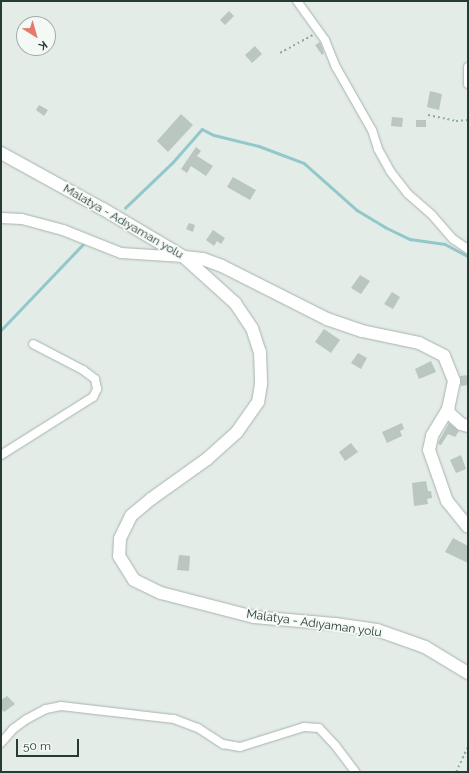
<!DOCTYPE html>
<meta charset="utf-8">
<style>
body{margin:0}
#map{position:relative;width:469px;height:773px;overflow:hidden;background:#e4ece7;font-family:Raleway,sans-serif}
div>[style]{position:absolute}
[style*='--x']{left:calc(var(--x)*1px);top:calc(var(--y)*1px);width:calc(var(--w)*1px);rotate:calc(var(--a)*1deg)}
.stream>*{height:2.5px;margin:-1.25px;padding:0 1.25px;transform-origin:1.25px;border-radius:1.25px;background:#93c8ca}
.building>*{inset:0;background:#bac6c0}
.path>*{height:1.5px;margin-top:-0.75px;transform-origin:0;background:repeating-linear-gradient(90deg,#88ac9d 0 2px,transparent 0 5px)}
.roads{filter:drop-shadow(0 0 1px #a7b3ad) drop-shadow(0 0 1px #a7b3ad)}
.minor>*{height:8px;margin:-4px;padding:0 4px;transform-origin:4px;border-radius:4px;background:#fff}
.tertiary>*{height:10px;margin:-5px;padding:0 5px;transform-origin:5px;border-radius:5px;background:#fff}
.secondary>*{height:12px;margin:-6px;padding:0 6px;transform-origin:6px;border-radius:6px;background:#fff}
span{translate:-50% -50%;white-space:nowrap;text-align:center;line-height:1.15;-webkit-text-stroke:3.5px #f4f9f6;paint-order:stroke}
.street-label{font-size:12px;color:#253b33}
.frame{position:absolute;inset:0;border:2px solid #253b33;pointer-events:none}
.north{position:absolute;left:16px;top:16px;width:40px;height:40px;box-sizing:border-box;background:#f4f9f6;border:1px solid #a1ada8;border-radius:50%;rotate:143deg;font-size:11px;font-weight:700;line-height:16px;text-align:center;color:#253b33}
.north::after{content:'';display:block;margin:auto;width:14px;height:18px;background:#e27c6c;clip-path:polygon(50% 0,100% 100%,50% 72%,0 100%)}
.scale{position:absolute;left:16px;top:739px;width:63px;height:18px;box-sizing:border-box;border:2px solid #253b33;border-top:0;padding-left:5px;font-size:12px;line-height:14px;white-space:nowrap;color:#253b33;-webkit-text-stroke:3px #f4f9f6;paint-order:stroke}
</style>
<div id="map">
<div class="stream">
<i style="--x:125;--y:208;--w:65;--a:-43.8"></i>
<i style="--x:172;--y:163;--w:45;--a:-48.6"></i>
<i style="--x:202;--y:129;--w:13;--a:27"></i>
<i style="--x:214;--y:135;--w:46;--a:13.7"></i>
<i style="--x:259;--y:146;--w:48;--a:20.7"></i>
<i style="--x:304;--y:163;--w:71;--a:41.6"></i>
<i style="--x:357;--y:210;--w:33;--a:31"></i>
<i style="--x:385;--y:227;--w:28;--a:26"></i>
<i style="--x:410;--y:239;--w:35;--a:8"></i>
<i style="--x:445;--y:244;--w:26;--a:28"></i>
<i style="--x:1;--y:330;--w:122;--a:-46.3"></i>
</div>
<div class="building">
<i style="clip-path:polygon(229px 11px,234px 16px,225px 25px,220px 20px)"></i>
<i style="clip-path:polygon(320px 42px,324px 53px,322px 55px,315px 45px)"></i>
<i style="clip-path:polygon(255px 46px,262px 54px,252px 63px,245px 55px)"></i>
<i style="clip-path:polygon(430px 91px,442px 94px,439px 110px,427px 107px)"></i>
<i style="clip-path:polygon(39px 105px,48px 110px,44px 116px,36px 110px)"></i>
<i style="clip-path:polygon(181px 114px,193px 125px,168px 152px,157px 141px)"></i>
<i style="clip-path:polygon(392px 117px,403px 118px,402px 127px,391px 126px)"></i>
<i style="clip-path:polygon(416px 120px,426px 120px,426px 127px,416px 127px)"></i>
<i style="clip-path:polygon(196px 147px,201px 151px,197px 156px,213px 166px,206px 176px,191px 166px,187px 173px,181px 169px)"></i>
<i style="clip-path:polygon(233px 177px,256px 190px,250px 200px,227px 187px)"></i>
<i style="clip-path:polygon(189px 223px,195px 225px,193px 232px,186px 229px)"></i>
<i style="clip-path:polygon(213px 230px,225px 238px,221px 244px,217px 241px,214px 246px,206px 240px)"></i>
<i style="clip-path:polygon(360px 275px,370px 281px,361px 294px,351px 288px)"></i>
<i style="clip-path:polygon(392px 292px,400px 297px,393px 309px,384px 304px)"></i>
<i style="clip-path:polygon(324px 329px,340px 340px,331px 353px,315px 342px)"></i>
<i style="clip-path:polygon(358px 353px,367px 358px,361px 369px,351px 363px)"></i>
<i style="clip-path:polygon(431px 361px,436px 372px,419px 379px,415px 369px)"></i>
<i style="clip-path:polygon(468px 375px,468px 385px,461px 386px,460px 376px)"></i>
<i style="clip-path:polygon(402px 423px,404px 429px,400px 431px,402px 436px,387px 443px,382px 432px)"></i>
<i style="clip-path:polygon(449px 423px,459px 431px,455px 437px,448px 434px,441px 445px,438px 444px,439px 441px)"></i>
<i style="clip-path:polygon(351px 443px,358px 452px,345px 461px,339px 452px)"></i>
<i style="clip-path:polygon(461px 455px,466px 469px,456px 473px,450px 460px)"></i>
<i style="clip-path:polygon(426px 481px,428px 491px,431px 491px,432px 498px,427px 499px,428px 504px,414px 506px,412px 483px)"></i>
<i style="clip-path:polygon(453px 538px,468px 546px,468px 563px,445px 552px)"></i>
<i style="clip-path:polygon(179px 555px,190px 556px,189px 571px,177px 570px)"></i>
<i style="clip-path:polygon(7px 696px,15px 704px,4px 712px,1px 709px,1px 700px)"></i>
</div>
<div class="path">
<i style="--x:280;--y:53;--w:37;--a:-29"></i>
<i style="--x:428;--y:115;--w:29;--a:12"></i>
<i style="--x:456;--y:121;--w:12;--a:-5"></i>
<i style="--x:456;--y:772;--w:29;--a:-65"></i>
</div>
<div class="roads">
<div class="minor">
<i style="--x:297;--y:1;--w:48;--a:54.3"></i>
<i style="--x:325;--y:40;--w:29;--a:68"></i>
<i style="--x:336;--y:67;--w:73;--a:60.3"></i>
<i style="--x:372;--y:130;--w:20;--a:72"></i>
<i style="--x:378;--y:149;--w:25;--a:61"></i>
<i style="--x:390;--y:171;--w:29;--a:52"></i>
<i style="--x:408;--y:194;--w:32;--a:41"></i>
<i style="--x:432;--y:215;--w:32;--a:49"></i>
<i style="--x:453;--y:239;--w:18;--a:34"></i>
<i style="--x:468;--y:67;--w:17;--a:90"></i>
<i style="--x:1;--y:455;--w:109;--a:-32.2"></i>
<i style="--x:93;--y:397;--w:9;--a:-63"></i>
<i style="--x:97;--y:389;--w:10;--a:-101"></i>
<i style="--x:95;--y:379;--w:15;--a:-143"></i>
<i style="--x:83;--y:370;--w:56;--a:-152.5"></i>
<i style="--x:1;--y:743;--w:18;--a:-49"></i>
<i style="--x:13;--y:729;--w:17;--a:-36"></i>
<i style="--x:27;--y:719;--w:21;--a:-28"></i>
<i style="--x:46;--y:709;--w:15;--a:-11"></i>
<i style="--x:61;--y:706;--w:114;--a:6.6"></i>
<i style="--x:174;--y:719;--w:26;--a:21"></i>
<i style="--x:198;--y:728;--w:30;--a:33"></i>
<i style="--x:223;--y:744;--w:17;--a:10"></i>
<i style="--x:240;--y:747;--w:67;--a:-17.4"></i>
<i style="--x:304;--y:727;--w:15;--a:4"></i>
<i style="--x:319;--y:728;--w:23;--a:47"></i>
<i style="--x:335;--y:745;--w:34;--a:53"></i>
</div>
<div class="tertiary">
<i style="--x:1;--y:218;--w:21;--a:3"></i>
<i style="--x:22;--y:219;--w:42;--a:15"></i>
<i style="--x:63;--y:230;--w:62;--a:21.6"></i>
<i style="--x:121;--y:253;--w:62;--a:3.7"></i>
</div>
<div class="secondary">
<i style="--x:1;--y:153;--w:116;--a:28.8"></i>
<i style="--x:103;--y:209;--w:94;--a:30.7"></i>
<i style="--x:184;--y:257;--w:69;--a:42"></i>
<i style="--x:235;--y:303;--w:30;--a:56"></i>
<i style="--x:252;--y:328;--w:25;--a:72"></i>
<i style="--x:260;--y:352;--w:32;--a:88"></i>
<i style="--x:261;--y:384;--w:18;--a:99"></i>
<i style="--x:258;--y:402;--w:37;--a:125"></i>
<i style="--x:237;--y:432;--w:40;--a:138"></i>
<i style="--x:207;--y:459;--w:69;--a:144.5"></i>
<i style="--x:151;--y:499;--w:26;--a:140"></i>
<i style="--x:131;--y:516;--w:25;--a:116"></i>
<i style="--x:120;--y:539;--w:17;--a:93"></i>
<i style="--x:119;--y:556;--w:28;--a:58"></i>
<i style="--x:134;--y:580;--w:30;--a:26"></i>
<i style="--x:161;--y:593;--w:96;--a:14.5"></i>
<i style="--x:254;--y:617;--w:81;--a:4.9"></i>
<i style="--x:335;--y:624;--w:42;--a:8.1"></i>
<i style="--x:377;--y:630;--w:51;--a:19.5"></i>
<i style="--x:425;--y:647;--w:50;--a:31.2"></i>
<i style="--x:184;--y:257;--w:19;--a:6"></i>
<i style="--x:203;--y:259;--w:20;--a:20"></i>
<i style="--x:222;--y:266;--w:118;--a:26.8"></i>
<i style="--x:327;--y:319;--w:37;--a:19"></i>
<i style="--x:362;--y:331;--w:58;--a:11.9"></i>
<i style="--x:419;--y:343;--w:28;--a:27"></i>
<i style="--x:444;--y:356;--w:27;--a:68"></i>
<i style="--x:454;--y:381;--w:29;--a:102"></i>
<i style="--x:448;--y:409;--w:31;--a:121"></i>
<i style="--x:432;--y:436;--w:14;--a:102"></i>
<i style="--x:429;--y:450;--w:54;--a:70.6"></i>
<i style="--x:447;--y:501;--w:33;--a:51"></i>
<i style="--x:448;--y:409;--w:5;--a:68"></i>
<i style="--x:450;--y:414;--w:15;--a:42"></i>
<i style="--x:461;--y:424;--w:7;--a:16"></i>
</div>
</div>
<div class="street-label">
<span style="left:123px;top:222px;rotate:30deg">Malatya - Adıyaman yolu</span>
<span style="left:314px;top:624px;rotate:8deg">Malatya - Adıyaman yolu</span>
</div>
<div class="frame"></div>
<div class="north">K</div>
<div class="scale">50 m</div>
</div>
